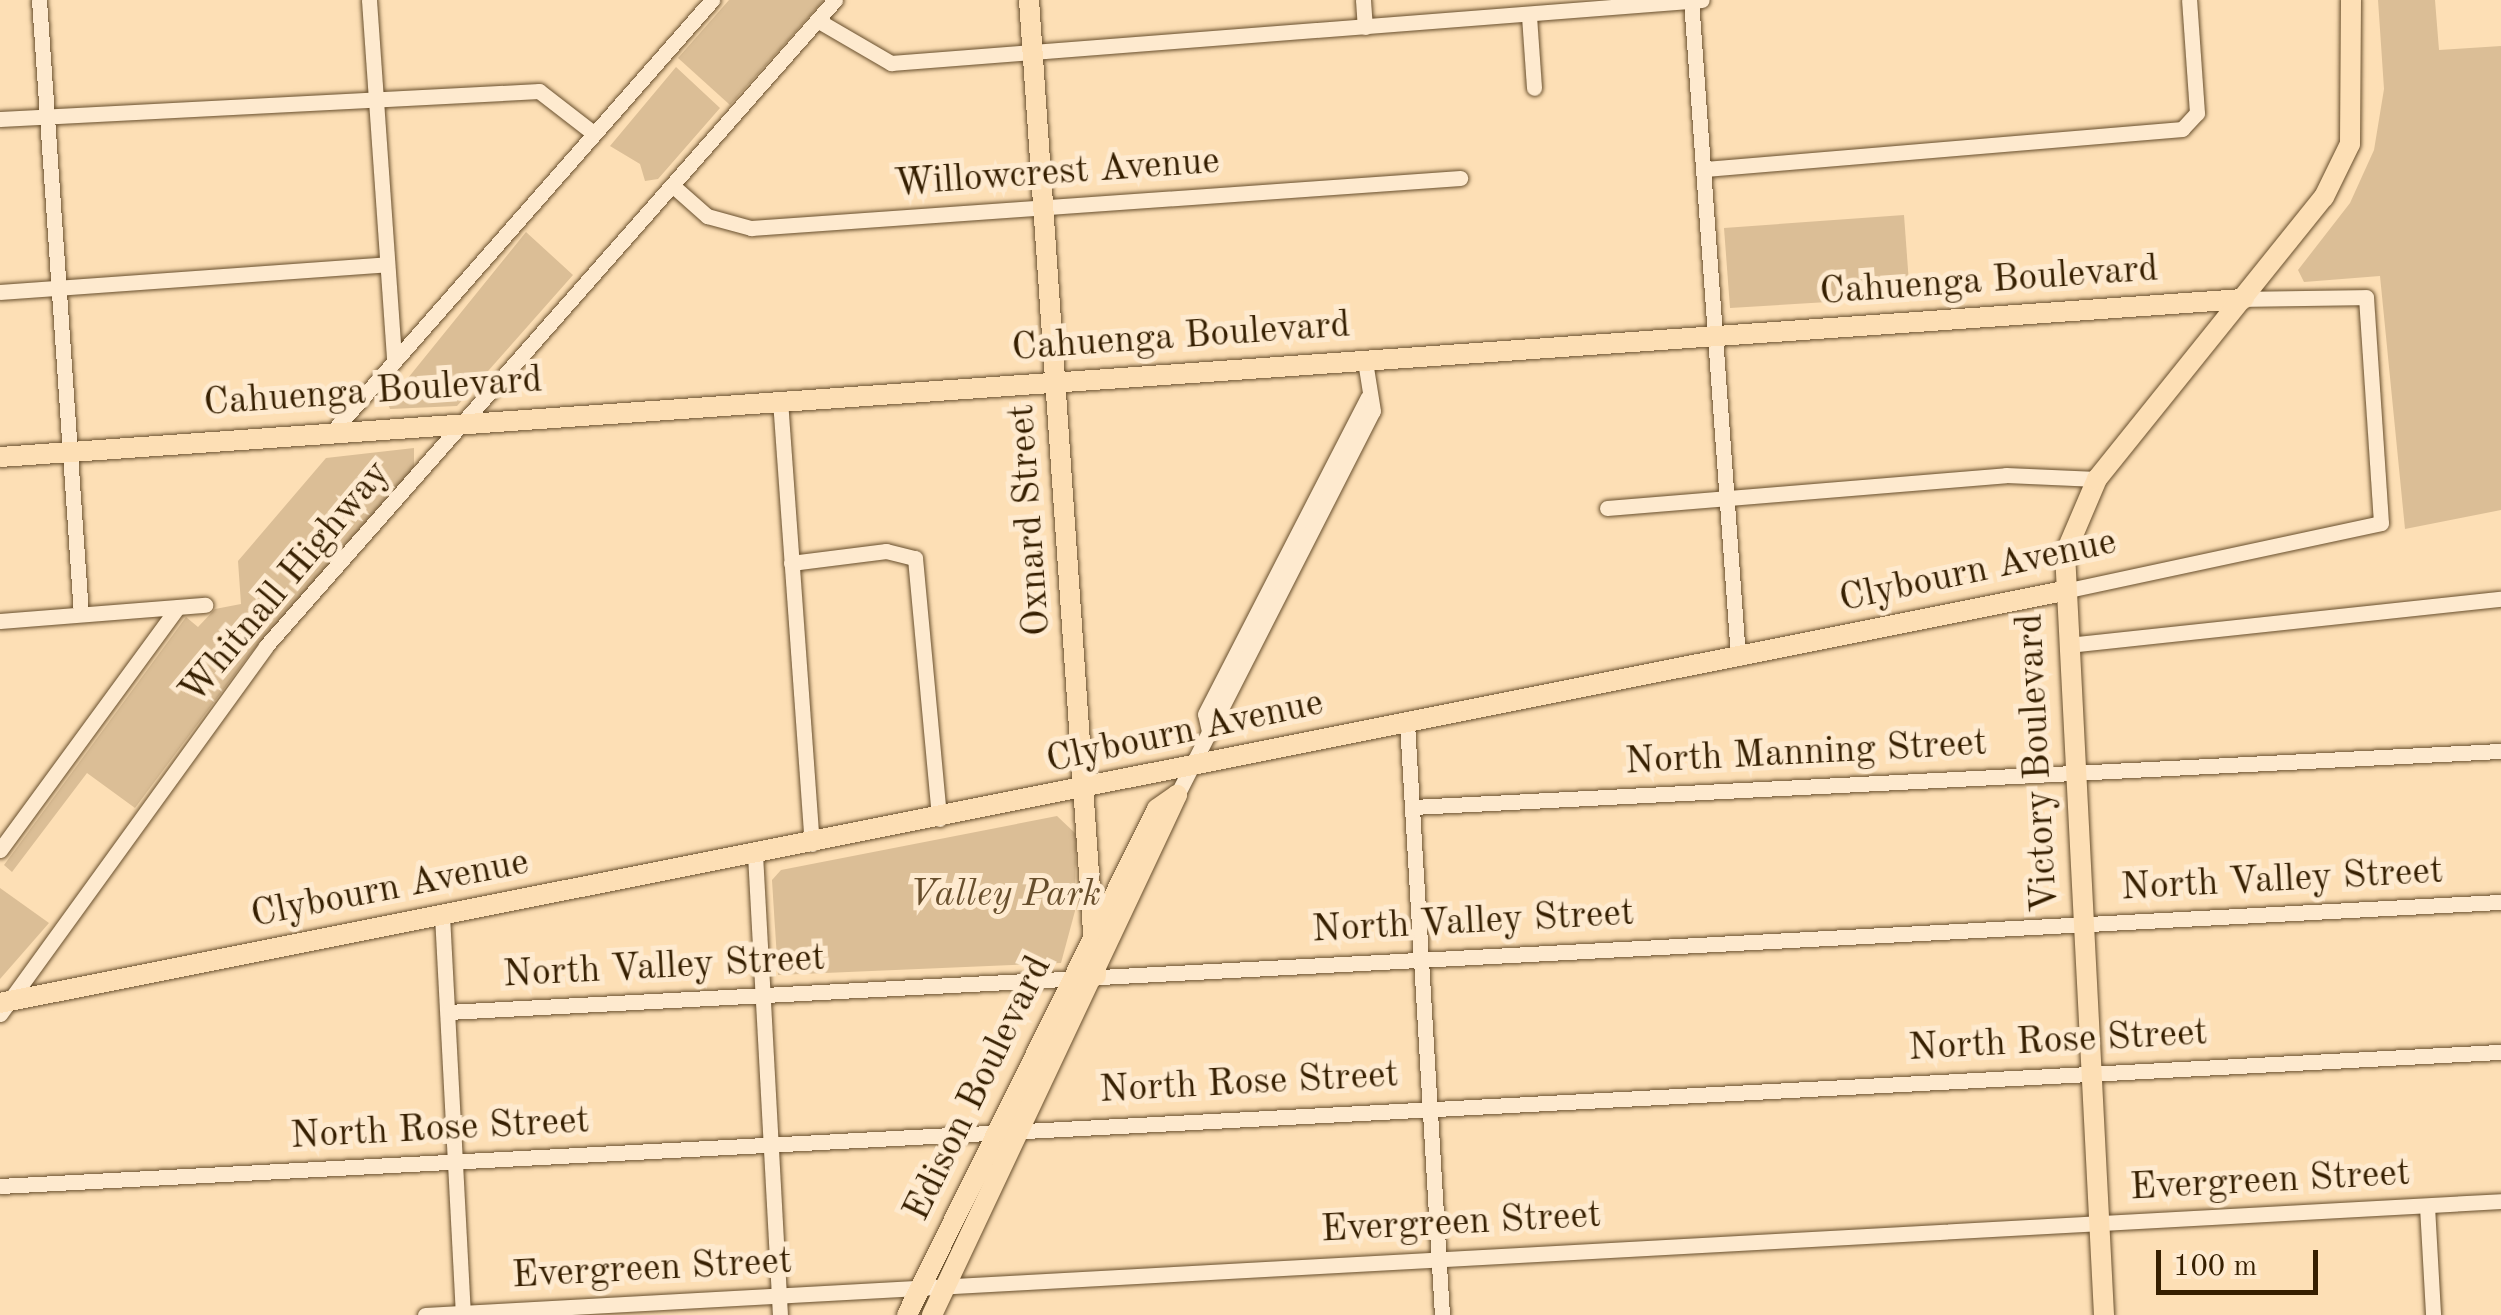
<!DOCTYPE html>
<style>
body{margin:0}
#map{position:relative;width:2501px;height:1315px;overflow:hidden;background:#fddfb5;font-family:"Old Standard TT",serif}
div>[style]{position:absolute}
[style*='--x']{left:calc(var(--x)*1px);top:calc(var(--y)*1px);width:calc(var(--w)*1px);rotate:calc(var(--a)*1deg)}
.green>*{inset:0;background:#dbbe96}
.roads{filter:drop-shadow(0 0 2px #684f2d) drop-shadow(0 0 2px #684f2d)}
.minor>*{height:15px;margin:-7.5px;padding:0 7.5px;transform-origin:7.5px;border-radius:7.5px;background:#feeacf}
.major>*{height:20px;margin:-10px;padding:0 10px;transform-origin:10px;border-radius:10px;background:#fddfb5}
span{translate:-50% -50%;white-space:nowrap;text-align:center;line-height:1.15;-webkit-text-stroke:10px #feeacf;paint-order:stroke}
.street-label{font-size:38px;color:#361f00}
.park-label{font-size:38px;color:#684f2d;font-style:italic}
.scale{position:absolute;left:2156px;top:1250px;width:162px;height:45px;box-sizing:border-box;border:5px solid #361f00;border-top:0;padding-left:12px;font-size:30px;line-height:35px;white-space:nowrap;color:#361f00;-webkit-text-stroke:8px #feeacf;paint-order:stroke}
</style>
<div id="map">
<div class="green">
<i style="clip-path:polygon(729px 0,824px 0,730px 105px,678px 58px)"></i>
<i style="clip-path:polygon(2378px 0,2435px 0,2439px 50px,2501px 46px,2501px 510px,2405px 529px,2380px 276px,2304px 282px,2298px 270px,2350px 203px,2374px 150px,2384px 89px)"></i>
<i style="clip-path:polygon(676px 67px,720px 108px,658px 179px,645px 181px,640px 164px,610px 146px)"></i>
<i style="clip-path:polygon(1904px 215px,1910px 297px,1730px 308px,1724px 228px)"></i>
<i style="clip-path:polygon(526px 232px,573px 275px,457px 406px,390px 409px,384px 393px,408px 378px)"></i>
<i style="clip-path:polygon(414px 448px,414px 469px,250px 654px,135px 808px,87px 773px,12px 872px,4px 865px,186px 617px,198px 627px,215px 609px,241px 604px,238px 561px,326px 458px)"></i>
<i style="clip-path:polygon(1057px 816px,1076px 834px,1075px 911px,1061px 963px,778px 975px,772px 880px,781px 870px)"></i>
<i style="clip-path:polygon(0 888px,49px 923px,0 979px)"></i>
</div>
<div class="roads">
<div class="minor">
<i style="--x:39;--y:0;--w:615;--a:86.09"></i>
<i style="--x:369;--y:0;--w:359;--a:86"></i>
<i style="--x:1363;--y:0;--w:27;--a:86"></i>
<i style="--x:1691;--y:0;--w:660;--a:85.91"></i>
<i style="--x:1529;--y:16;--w:72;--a:86"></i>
<i style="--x:817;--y:20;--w:86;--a:30.2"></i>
<i style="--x:891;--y:63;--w:813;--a:-4.44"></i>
<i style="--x:0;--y:119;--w:540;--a:-2.97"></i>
<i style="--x:539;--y:91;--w:67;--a:37.7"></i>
<i style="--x:1705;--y:169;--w:479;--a:-4.8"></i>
<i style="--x:2182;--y:129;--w:22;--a:-47"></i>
<i style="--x:2197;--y:113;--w:113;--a:-94"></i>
<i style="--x:672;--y:185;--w:47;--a:41.5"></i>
<i style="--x:707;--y:216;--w:46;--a:15.3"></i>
<i style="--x:751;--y:228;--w:711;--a:-4.03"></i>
<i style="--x:0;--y:292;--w:388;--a:-4.1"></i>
<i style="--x:780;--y:400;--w:445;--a:85.9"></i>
<i style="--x:334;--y:430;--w:573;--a:-48.68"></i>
<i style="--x:1607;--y:508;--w:400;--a:-4.7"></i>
<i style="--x:2006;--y:475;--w:91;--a:2.5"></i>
<i style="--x:791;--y:563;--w:96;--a:-7.2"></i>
<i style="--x:886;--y:551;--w:30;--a:14"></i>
<i style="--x:915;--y:558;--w:262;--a:84.7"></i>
<i style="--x:2064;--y:591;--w:324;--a:-12.1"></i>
<i style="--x:2381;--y:523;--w:226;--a:-93.8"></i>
<i style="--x:2366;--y:297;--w:123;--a:179.1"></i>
<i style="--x:0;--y:621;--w:206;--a:-4.5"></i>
<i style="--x:2068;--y:645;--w:435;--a:-6.1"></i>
<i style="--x:1407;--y:723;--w:593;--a:86.62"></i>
<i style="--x:1209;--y:731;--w:17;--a:-103"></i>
<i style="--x:1205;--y:714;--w:356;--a:-62.8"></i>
<i style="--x:1177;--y:795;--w:431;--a:-63"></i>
<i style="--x:1373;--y:411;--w:51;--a:-99.1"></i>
<i style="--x:1413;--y:807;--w:1089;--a:-2.95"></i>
<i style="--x:0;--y:850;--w:301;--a:-53.8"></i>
<i style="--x:755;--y:854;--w:462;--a:86.9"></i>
<i style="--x:442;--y:915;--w:401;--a:87"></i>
<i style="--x:448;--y:1012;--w:2056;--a:-3.07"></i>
<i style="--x:0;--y:1014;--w:454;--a:-54.1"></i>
<i style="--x:266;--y:646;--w:861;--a:-48.63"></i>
<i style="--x:0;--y:1186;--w:2505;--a:-3.07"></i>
<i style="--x:2427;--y:1206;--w:109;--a:86.8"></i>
<i style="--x:425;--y:1315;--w:2079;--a:-3.14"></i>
</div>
<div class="major">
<i style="--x:1029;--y:0;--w:978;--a:86.07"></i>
<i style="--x:0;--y:457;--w:2249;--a:-4.03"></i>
<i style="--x:0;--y:1003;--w:2105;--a:-11.29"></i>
<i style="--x:907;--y:1315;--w:564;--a:-63.71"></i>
<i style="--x:1157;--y:809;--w:24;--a:-35"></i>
<i style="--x:932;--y:1315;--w:575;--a:-64.77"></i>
<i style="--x:2104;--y:1315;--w:762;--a:-92.93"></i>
<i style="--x:2065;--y:554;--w:82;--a:-66.9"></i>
<i style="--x:2097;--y:479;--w:362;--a:-51.2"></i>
<i style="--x:2324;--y:197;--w:59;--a:-63.9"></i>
<i style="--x:2350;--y:144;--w:144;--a:-89.6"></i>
</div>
</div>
<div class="street-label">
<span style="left:1057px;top:174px;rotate:-4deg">Willowcrest Avenue</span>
<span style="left:1989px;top:282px;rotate:-4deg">Cahuenga Boulevard</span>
<span style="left:1181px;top:338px;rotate:-4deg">Cahuenga Boulevard</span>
<span style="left:373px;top:393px;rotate:-4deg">Cahuenga Boulevard</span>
<span style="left:1031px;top:520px;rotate:-94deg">Oxnard Street</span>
<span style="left:1978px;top:572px;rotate:-12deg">Clybourn Avenue</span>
<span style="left:286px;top:583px;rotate:-50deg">Whitnall Highway</span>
<span style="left:1185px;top:733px;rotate:-12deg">Clybourn Avenue</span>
<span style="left:1806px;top:754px;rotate:-3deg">North Manning Street</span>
<span style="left:2039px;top:763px;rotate:-93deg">Victory Boulevard</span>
<span style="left:2282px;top:881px;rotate:-3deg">North Valley Street</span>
<span style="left:390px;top:890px;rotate:-11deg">Clybourn Avenue</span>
<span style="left:1473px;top:923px;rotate:-3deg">North Valley Street</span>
<span style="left:664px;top:968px;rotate:-3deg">North Valley Street</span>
<span style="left:2058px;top:1042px;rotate:-3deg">North Rose Street</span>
<span style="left:1249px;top:1084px;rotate:-3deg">North Rose Street</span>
<span style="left:979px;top:1089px;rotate:-64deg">Edison Boulevard</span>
<span style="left:440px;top:1130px;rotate:-3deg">North Rose Street</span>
<span style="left:2270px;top:1182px;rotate:-3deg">Evergreen Street</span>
<span style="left:1461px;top:1224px;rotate:-3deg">Evergreen Street</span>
<span style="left:652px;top:1270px;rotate:-3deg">Evergreen Street</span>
</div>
<div class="park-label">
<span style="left:1005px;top:896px">Valley Park</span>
</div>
<div class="scale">100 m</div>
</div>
